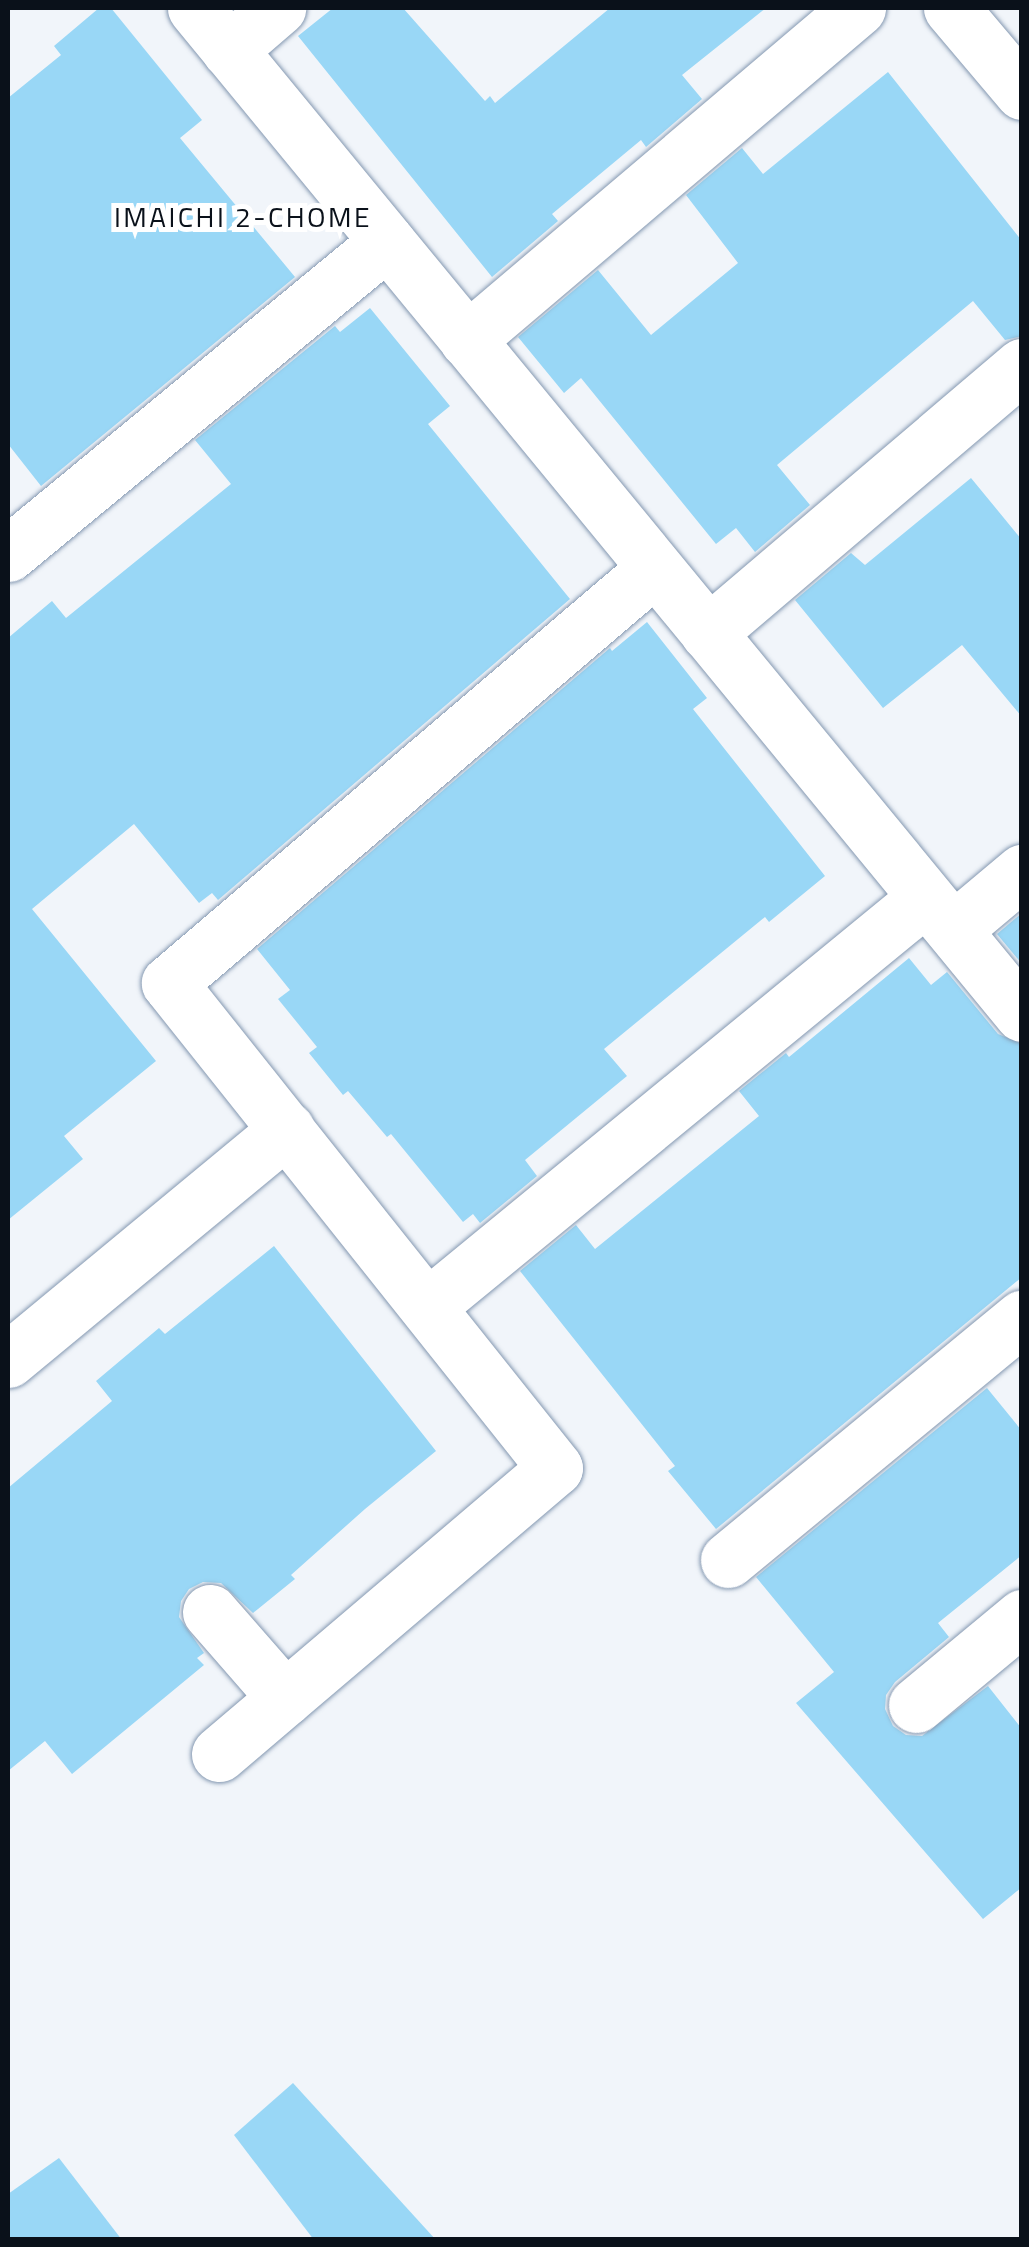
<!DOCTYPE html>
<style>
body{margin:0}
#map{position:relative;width:1029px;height:2247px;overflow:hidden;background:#f1f5fa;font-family:"Titillium Web",sans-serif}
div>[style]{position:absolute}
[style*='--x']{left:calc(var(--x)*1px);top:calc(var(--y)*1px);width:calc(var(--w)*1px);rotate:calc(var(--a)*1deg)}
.building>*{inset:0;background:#99d7f6}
.roads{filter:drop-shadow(0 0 2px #8498b1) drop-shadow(0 0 2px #8498b1)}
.minor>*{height:55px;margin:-27.5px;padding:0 27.5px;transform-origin:27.5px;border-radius:27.5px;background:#fff}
span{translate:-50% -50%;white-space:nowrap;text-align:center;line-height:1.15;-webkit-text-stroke:10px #fff;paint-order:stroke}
.neighbourhood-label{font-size:28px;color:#0a111a;letter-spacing:2.5px}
.frame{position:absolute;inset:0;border:10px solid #0a111a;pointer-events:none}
</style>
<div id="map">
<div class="building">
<i style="clip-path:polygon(99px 8px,111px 8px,202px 120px,180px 138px,295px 277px,41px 486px,8px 444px,8px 98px,61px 55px,54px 46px)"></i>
<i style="clip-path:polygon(333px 8px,403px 8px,485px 101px,490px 96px,495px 103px,610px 8px,766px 8px,682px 75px,702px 99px,646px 147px,641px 140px,552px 214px,558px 221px,492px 277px,298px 36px)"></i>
<i style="clip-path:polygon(888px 72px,1022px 241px,1022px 336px,1005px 340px,973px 301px,777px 465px,810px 505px,755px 552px,736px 528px,716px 544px,581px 378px,564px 393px,518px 337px,598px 270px,651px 335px,738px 263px,686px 195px,742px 148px,763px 174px)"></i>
<i style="clip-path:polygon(370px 308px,450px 406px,428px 424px,570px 599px,218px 900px,212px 893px,199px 903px,134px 824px,32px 909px,156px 1061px,64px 1136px,83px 1159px,8px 1220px,8px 638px,52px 601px,66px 618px,231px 484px,195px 440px,335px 326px,340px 332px)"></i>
<i style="clip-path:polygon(971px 478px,1022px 540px,1022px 717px,962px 645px,883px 708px,795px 600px,851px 553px,865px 565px)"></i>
<i style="clip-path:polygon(647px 622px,707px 698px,693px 709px,825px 876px,769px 922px,765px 917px,604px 1049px,627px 1076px,525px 1160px,537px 1176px,480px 1223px,473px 1214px,463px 1222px,391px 1134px,387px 1137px,348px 1091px,343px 1095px,309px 1053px,317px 1047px,278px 999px,290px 990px,257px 949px,610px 648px,612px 651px)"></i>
<i style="clip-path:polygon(1022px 913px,1022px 964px,997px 934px)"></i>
<i style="clip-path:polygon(909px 958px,931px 985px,947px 972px,998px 1034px,1022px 1044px,1022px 1277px,716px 1529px,668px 1471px,675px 1466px,520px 1271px,576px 1225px,595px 1249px,759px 1116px,739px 1091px,786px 1053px,789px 1057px)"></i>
<i style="clip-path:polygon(274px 1246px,436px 1451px,365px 1509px,291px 1575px,295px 1579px,253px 1613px,221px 1583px,203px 1582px,189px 1589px,181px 1601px,179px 1617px,204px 1653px,197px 1658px,204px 1665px,72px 1774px,45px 1741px,8px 1771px,8px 1488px,112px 1401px,96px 1381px,159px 1328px,165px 1334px)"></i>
<i style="clip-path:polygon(987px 1388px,1022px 1431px,1022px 1555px,938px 1623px,949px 1637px,895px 1682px,886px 1695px,885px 1709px,893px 1726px,906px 1735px,922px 1736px,988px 1686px,1022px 1729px,1022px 1887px,983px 1919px,796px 1703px,834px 1672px,756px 1577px)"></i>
<i style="clip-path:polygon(293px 2083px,436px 2240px,314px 2240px,234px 2135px)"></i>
<i style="clip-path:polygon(59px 2158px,122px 2240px,8px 2240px,8px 2194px)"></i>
</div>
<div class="roads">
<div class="minor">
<i style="--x:195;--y:8;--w:1302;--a:50.58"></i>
<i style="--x:951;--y:8;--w:110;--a:49.8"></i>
<i style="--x:229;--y:50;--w:65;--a:-40.6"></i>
<i style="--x:467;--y:340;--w:513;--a:-40.33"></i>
<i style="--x:8;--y:554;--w:491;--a:-39.5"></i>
<i style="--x:708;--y:633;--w:412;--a:-40.4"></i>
<i style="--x:954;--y:929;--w:89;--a:-40"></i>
<i style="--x:428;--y:1306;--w:642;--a:-39.37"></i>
<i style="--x:8;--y:1360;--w:362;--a:-39.6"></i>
<i style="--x:728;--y:1560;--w:381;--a:-39.5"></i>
<i style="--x:210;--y:1612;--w:114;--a:48.9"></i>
<i style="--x:916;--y:1705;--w:138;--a:-39.7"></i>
<i style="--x:219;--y:1754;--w:441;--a:-40.4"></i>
<i style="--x:555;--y:1468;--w:620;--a:-128.52"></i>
<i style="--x:169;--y:983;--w:638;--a:-40.48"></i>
</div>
</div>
<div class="neighbourhood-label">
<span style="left:243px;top:217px">IMAICHI 2-CHOME</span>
</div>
<div class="frame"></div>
</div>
